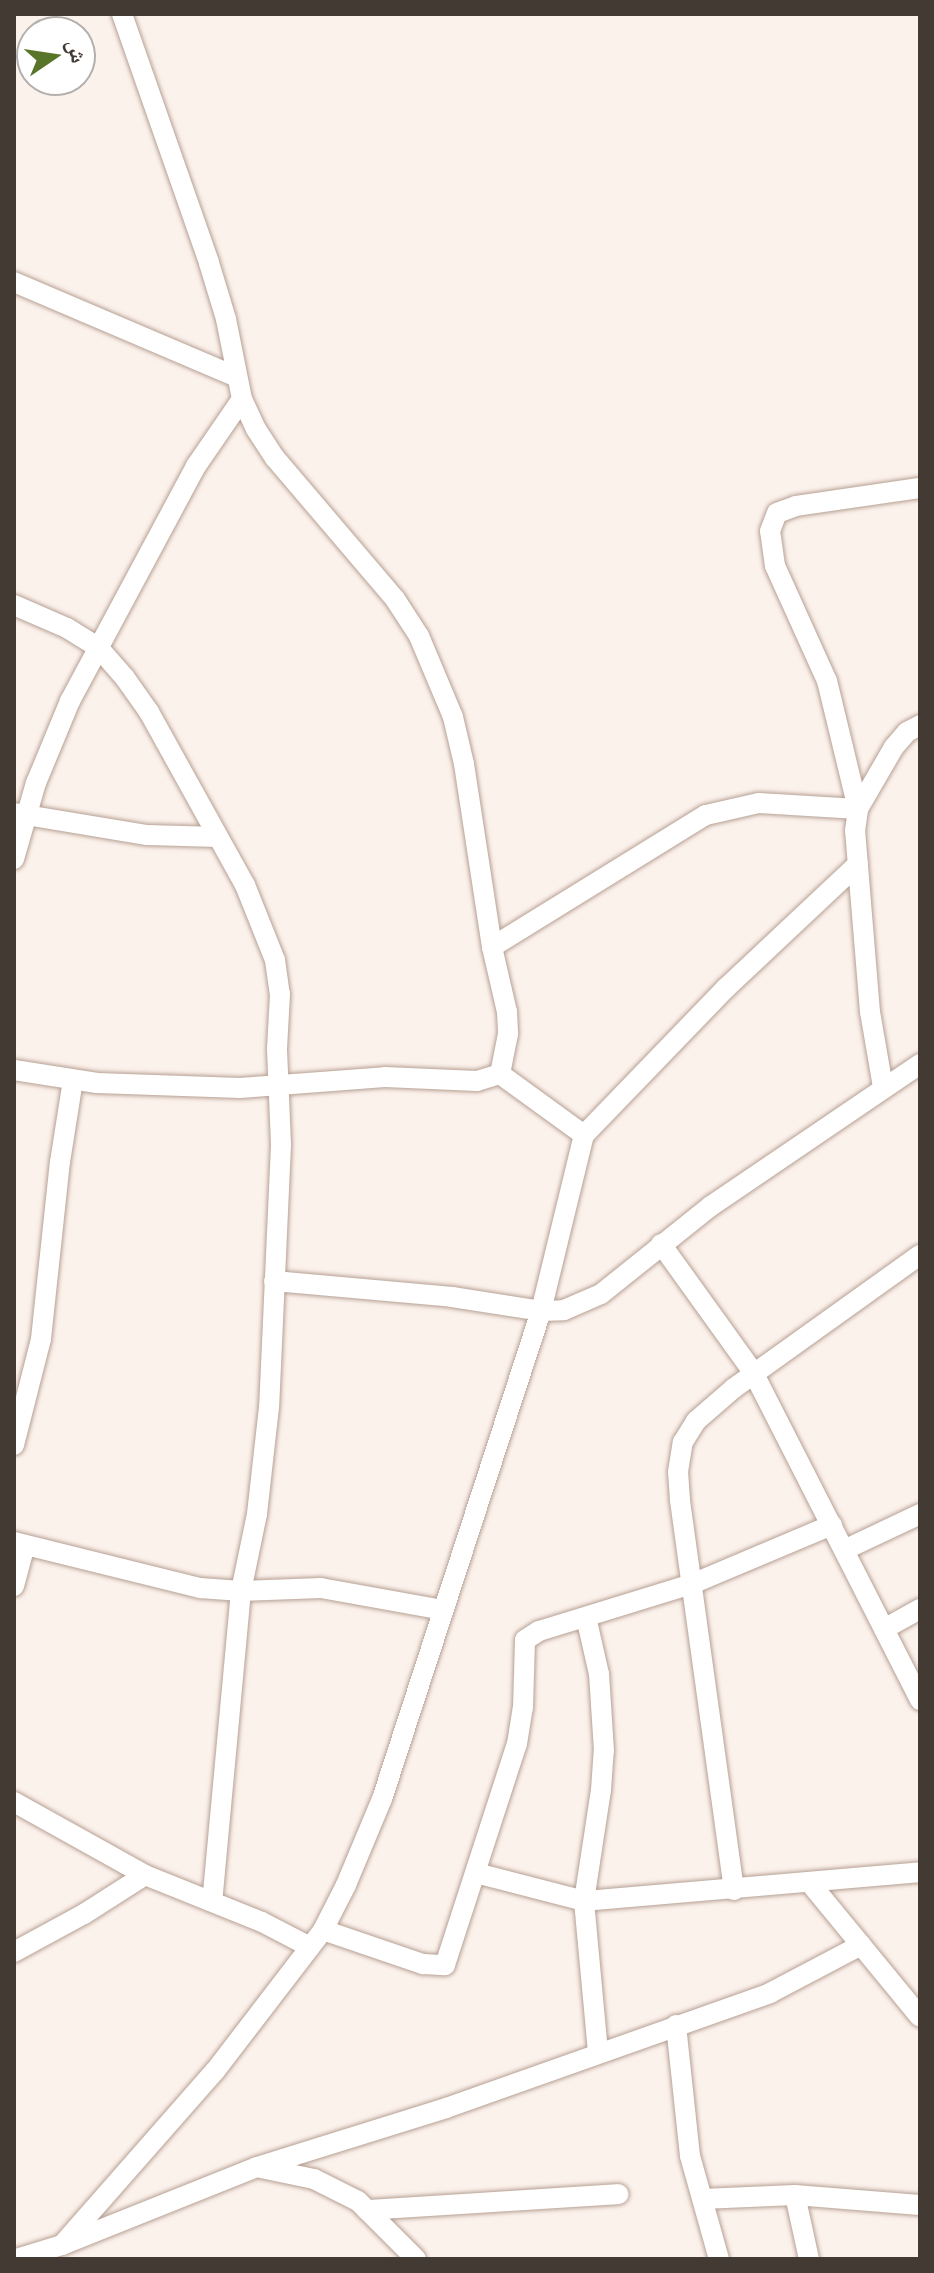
<!DOCTYPE html>
<meta charset="utf-8">
<style>
body{margin:0}
#map{position:relative;width:934px;height:2273px;overflow:hidden;background:#fcf2ec;font-family:"Space Grotesk","Noto Naskh Arabic",sans-serif}
div>[style]{position:absolute}
[style*='--x']{left:calc(var(--x)*1px);top:calc(var(--y)*1px);width:calc(var(--w)*1px);rotate:calc(var(--a)*1deg)}
.roads{filter:drop-shadow(0 0 2px #b6a093) drop-shadow(0 0 2px #b6a093)}
.street>*{height:20px;margin:-10px;padding:0 10px;transform-origin:10px;border-radius:10px;background:#fff}
span{translate:-50% -50%;white-space:nowrap;text-align:center;line-height:1.15;-webkit-text-stroke:8px #fff;paint-order:stroke}
.frame{position:absolute;inset:0;border:16px solid #433a34;pointer-events:none}
.north{position:absolute;left:16px;top:16px;width:80px;height:80px;box-sizing:border-box;background:#fff;border:2px solid #b4b0ae;border-radius:50%;rotate:77deg;font-size:22px;font-weight:700;line-height:32px;text-align:center;color:#433a34}
.north::after{content:'';display:block;margin:auto;width:28px;height:36px;background:#597529;clip-path:polygon(50% 0,100% 100%,50% 72%,0 100%)}
</style>
<div id="map">
<div class="roads">
<div class="street">
<i style="--x:122;--y:14;--w:264;--a:70.7"></i>
<i style="--x:209;--y:263;--w:59;--a:73.1"></i>
<i style="--x:226;--y:319;--w:82;--a:78.7"></i>
<i style="--x:242;--y:399;--w:33;--a:65"></i>
<i style="--x:256;--y:429;--w:35;--a:57"></i>
<i style="--x:275;--y:458;--w:185;--a:49.6"></i>
<i style="--x:395;--y:599;--w:44;--a:57"></i>
<i style="--x:419;--y:636;--w:88;--a:67.2"></i>
<i style="--x:453;--y:717;--w:48;--a:76.8"></i>
<i style="--x:464;--y:764;--w:185;--a:81.3"></i>
<i style="--x:492;--y:947;--w:67;--a:77"></i>
<i style="--x:507;--y:1012;--w:22;--a:87"></i>
<i style="--x:508;--y:1034;--w:41;--a:101.3"></i>
<i style="--x:500;--y:1074;--w:104;--a:36"></i>
<i style="--x:14;--y:282;--w:242;--a:23.1"></i>
<i style="--x:14;--y:605;--w:58;--a:23.5"></i>
<i style="--x:67;--y:628;--w:36;--a:32"></i>
<i style="--x:98;--y:647;--w:41;--a:48.9"></i>
<i style="--x:125;--y:678;--w:42;--a:54.8"></i>
<i style="--x:149;--y:712;--w:198;--a:61"></i>
<i style="--x:245;--y:885;--w:81;--a:68.2"></i>
<i style="--x:275;--y:960;--w:34;--a:82"></i>
<i style="--x:280;--y:994;--w:55;--a:93.1"></i>
<i style="--x:277;--y:1049;--w:96;--a:87.6"></i>
<i style="--x:281;--y:1145;--w:262;--a:92.6"></i>
<i style="--x:269;--y:1407;--w:108;--a:96.4"></i>
<i style="--x:257;--y:1514;--w:79;--a:101.7"></i>
<i style="--x:241;--y:1591;--w:311;--a:95.3"></i>
<i style="--x:14;--y:813;--w:135;--a:9.4"></i>
<i style="--x:147;--y:835;--w:71;--a:1.6"></i>
<i style="--x:14;--y:859;--w:79;--a:-73.9"></i>
<i style="--x:36;--y:783;--w:89;--a:-67.5"></i>
<i style="--x:70;--y:701;--w:267;--a:-61.8"></i>
<i style="--x:196;--y:466;--w:81;--a:-55.5"></i>
<i style="--x:492;--y:947;--w:251;--a:-31.7"></i>
<i style="--x:706;--y:815;--w:54;--a:-12.8"></i>
<i style="--x:759;--y:803;--w:99;--a:3.5"></i>
<i style="--x:858;--y:809;--w:72;--a:-59.9"></i>
<i style="--x:894;--y:747;--w:20;--a:-49"></i>
<i style="--x:907;--y:732;--w:15;--a:-28"></i>
<i style="--x:14;--y:1070;--w:84;--a:8.9"></i>
<i style="--x:97;--y:1083;--w:143;--a:2"></i>
<i style="--x:240;--y:1088;--w:145;--a:-4.3"></i>
<i style="--x:385;--y:1077;--w:92;--a:2.5"></i>
<i style="--x:477;--y:1081;--w:24;--a:-17"></i>
<i style="--x:883;--y:1087;--w:76;--a:-99.8"></i>
<i style="--x:870;--y:1012;--w:182;--a:-94.7"></i>
<i style="--x:855;--y:831;--w:22;--a:-82"></i>
<i style="--x:858;--y:809;--w:132;--a:-103.6"></i>
<i style="--x:827;--y:681;--w:126;--a:-114.3"></i>
<i style="--x:775;--y:566;--w:35;--a:-98"></i>
<i style="--x:770;--y:531;--w:19;--a:-69"></i>
<i style="--x:777;--y:513;--w:20;--a:-20"></i>
<i style="--x:796;--y:506;--w:125;--a:-8.3"></i>
<i style="--x:661;--y:1244;--w:158;--a:54.3"></i>
<i style="--x:753;--y:1372;--w:368;--a:63"></i>
<i style="--x:274;--y:1281;--w:179;--a:5.1"></i>
<i style="--x:452;--y:1297;--w:90;--a:8.9"></i>
<i style="--x:541;--y:1311;--w:23;--a:-2"></i>
<i style="--x:564;--y:1310;--w:40;--a:-23.4"></i>
<i style="--x:601;--y:1294;--w:141;--a:-38.7"></i>
<i style="--x:711;--y:1206;--w:253;--a:-34.2"></i>
<i style="--x:14;--y:1445;--w:109;--a:-75.7"></i>
<i style="--x:41;--y:1339;--w:178;--a:-83.9"></i>
<i style="--x:60;--y:1162;--w:83;--a:-81"></i>
<i style="--x:14;--y:1542;--w:192;--a:13.9"></i>
<i style="--x:200;--y:1588;--w:41;--a:4.2"></i>
<i style="--x:241;--y:1591;--w:80;--a:-2.1"></i>
<i style="--x:321;--y:1588;--w:124;--a:10.2"></i>
<i style="--x:844;--y:1550;--w:84;--a:-25.3"></i>
<i style="--x:14;--y:1586;--w:42;--a:-75"></i>
<i style="--x:884;--y:1629;--w:41;--a:-29.1"></i>
<i style="--x:14;--y:1802;--w:150;--a:29.1"></i>
<i style="--x:476;--y:1873;--w:112;--a:14.5"></i>
<i style="--x:584;--y:1901;--w:112;--a:-81.3"></i>
<i style="--x:601;--y:1790;--w:39;--a:-86"></i>
<i style="--x:604;--y:1751;--w:77;--a:-93.7"></i>
<i style="--x:599;--y:1674;--w:58;--a:-102.8"></i>
<i style="--x:810;--y:1883;--w:173;--a:50.6"></i>
<i style="--x:734;--y:1890;--w:394;--a:-97.9"></i>
<i style="--x:680;--y:1500;--w:28;--a:-94"></i>
<i style="--x:678;--y:1472;--w:30;--a:-81"></i>
<i style="--x:683;--y:1442;--w:25;--a:-58"></i>
<i style="--x:696;--y:1421;--w:50;--a:-41"></i>
<i style="--x:734;--y:1388;--w:229;--a:-35.6"></i>
<i style="--x:323;--y:1930;--w:106;--a:18.8"></i>
<i style="--x:423;--y:1964;--w:22;--a:3"></i>
<i style="--x:445;--y:1965;--w:232;--a:-72"></i>
<i style="--x:517;--y:1744;--w:36;--a:-81"></i>
<i style="--x:523;--y:1708;--w:68;--a:-88.3"></i>
<i style="--x:525;--y:1640;--w:17;--a:-33"></i>
<i style="--x:539;--y:1631;--w:160;--a:-17.1"></i>
<i style="--x:692;--y:1584;--w:152;--a:-22.9"></i>
<i style="--x:14;--y:1952;--w:80;--a:-28.5"></i>
<i style="--x:84;--y:1914;--w:72;--a:-32.6"></i>
<i style="--x:145;--y:1875;--w:126;--a:21.9"></i>
<i style="--x:262;--y:1922;--w:54;--a:27.5"></i>
<i style="--x:676;--y:2025;--w:132;--a:83.9"></i>
<i style="--x:690;--y:2156;--w:107;--a:74.3"></i>
<i style="--x:598;--y:2052;--w:152;--a:-95.3"></i>
<i style="--x:584;--y:1901;--w:337;--a:-4.9"></i>
<i style="--x:261;--y:2168;--w:54;--a:11.7"></i>
<i style="--x:314;--y:2179;--w:49;--a:26.6"></i>
<i style="--x:358;--y:2201;--w:82;--a:45"></i>
<i style="--x:795;--y:2195;--w:66;--a:77.7"></i>
<i style="--x:702;--y:2199;--w:93;--a:-2.5"></i>
<i style="--x:795;--y:2195;--w:125;--a:4.6"></i>
<i style="--x:367;--y:2210;--w:252;--a:-3.6"></i>
<i style="--x:62;--y:2245;--w:232;--a:-48.7"></i>
<i style="--x:215;--y:2071;--w:178;--a:-52.5"></i>
<i style="--x:323;--y:1930;--w:51;--a:-62.9"></i>
<i style="--x:346;--y:1885;--w:93;--a:-67.3"></i>
<i style="--x:382;--y:1799;--w:513;--a:-71.95"></i>
<i style="--x:541;--y:1311;--w:181;--a:-76.3"></i>
<i style="--x:584;--y:1135;--w:204;--a:-46"></i>
<i style="--x:726;--y:988;--w:181;--a:-43.2"></i>
<i style="--x:16;--y:2259;--w:48;--a:-16.9"></i>
<i style="--x:62;--y:2245;--w:210;--a:-21.8"></i>
<i style="--x:257;--y:2167;--w:198;--a:-17.3"></i>
<i style="--x:446;--y:2108;--w:344;--a:-19.5"></i>
<i style="--x:770;--y:1993;--w:103;--a:-27.8"></i>
</div>
</div>
<div class="frame"></div>
<div class="north">ش</div>
</div>
